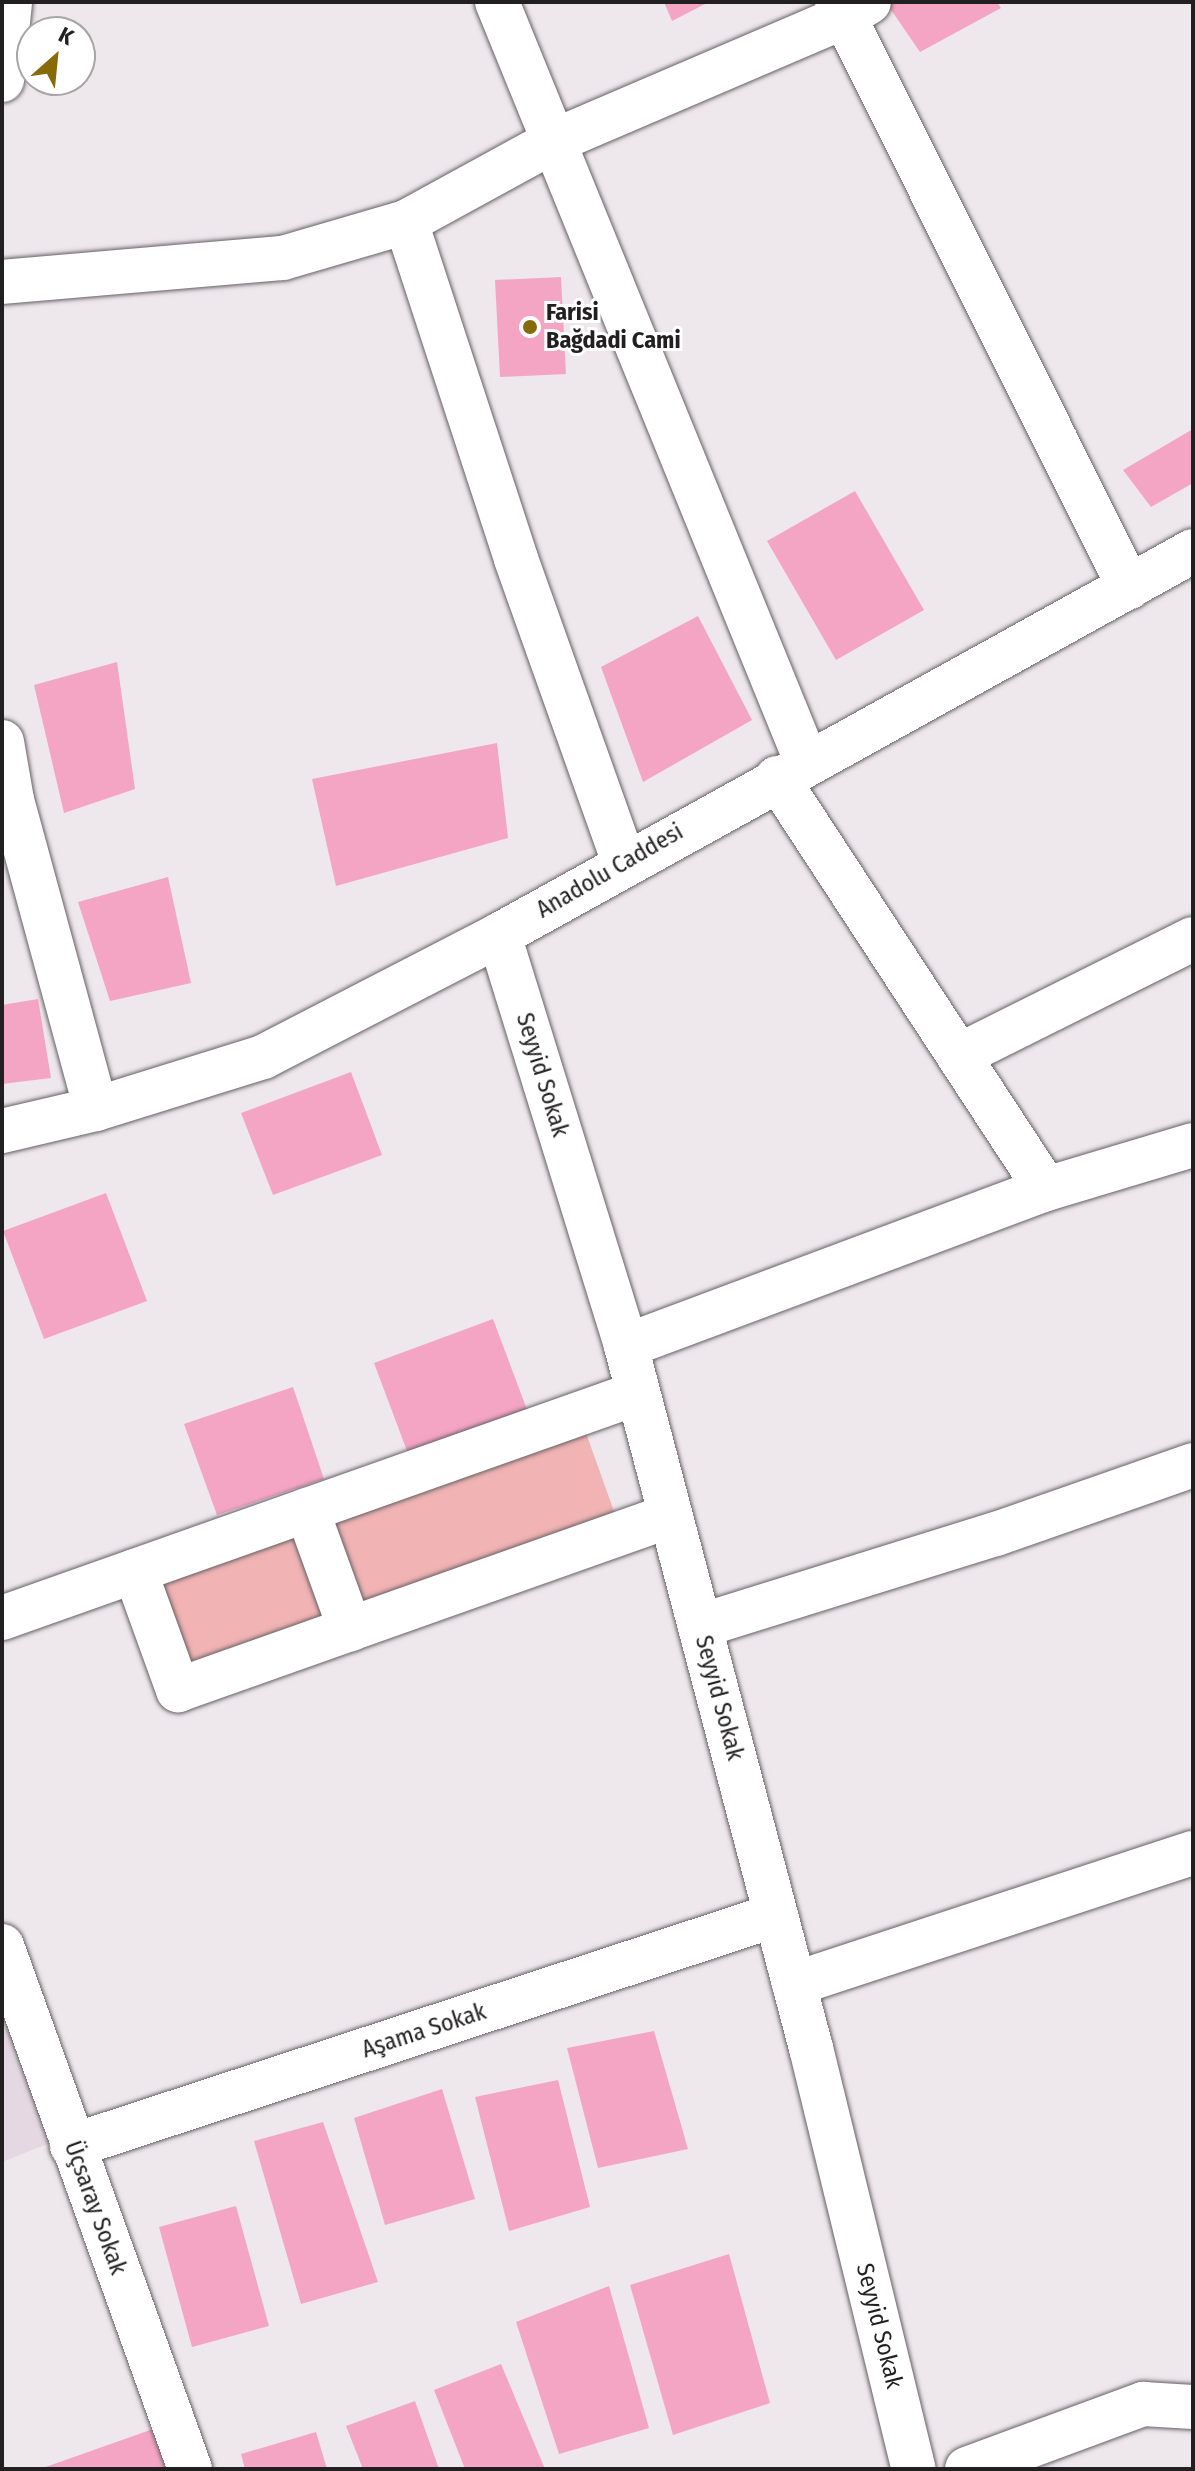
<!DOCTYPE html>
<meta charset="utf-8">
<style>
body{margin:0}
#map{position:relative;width:1195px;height:2471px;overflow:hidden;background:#eee7ec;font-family:"Fira Sans Condensed",sans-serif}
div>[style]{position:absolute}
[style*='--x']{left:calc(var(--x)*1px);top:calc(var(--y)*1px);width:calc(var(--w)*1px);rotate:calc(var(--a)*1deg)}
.built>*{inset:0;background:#e5d8e3}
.green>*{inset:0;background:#f1b3b4}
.building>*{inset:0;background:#f5a5c4}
.roads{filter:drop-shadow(0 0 2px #676166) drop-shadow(0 0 2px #676166)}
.minor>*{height:44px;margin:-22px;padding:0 22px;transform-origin:22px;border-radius:22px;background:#fff}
.tertiary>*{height:44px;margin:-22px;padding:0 22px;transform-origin:22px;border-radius:22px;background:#fff}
.dots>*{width:22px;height:22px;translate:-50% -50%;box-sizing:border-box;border:4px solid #fff;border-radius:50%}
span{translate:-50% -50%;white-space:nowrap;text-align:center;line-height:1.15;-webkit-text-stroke:6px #fff;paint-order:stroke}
.poi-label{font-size:24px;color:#221f21;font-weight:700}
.left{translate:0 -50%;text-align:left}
.street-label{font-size:24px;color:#221f21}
.frame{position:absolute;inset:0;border:4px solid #221f21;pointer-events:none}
.north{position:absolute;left:16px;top:16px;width:80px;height:80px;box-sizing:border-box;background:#fff;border:2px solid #a7a5a6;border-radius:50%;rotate:27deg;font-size:22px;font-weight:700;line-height:32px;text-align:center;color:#221f21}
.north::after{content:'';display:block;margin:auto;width:28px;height:36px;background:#886b09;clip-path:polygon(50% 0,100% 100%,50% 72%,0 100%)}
</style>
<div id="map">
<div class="built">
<i style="clip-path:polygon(2px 2000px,50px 2143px,2px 2162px)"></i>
</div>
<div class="green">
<i style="clip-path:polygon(586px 1433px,616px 1517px,189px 1672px,160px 1581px)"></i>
</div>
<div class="building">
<i style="clip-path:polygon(664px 2px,709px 2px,672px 21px)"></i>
<i style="clip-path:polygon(997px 2px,1001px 8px,920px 52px,887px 4px)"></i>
<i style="clip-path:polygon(561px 277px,566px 374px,500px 377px,495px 280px)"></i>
<i style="clip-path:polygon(1193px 429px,1193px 483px,1151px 507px,1123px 470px)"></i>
<i style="clip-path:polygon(855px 491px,924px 610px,836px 660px,767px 541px)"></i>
<i style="clip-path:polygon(698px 616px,752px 720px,643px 782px,601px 667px)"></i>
<i style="clip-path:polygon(117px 662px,135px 789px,64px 813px,34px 685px)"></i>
<i style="clip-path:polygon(497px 743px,508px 838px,336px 886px,312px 779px)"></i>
<i style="clip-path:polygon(168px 877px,191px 983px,110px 1001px,78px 902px)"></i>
<i style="clip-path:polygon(38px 999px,51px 1078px,2px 1084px,2px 1005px)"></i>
<i style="clip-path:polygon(351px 1072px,382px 1155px,273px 1195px,241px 1113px)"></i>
<i style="clip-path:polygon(106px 1193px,147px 1301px,44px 1339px,3px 1231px)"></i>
<i style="clip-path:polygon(493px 1319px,529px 1415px,410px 1459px,374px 1363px)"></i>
<i style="clip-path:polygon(293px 1387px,324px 1479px,217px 1515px,184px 1424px)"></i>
<i style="clip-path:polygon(654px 2031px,688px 2149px,598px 2168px,567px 2048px)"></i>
<i style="clip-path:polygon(558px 2080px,590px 2207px,509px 2231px,475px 2097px)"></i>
<i style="clip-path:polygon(442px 2089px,475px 2199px,385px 2225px,354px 2118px)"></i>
<i style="clip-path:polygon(323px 2122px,378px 2282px,301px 2304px,254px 2141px)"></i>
<i style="clip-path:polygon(236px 2206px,269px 2326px,192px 2347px,159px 2227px)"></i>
<i style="clip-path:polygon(729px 2254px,770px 2403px,673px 2435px,630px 2285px)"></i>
<i style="clip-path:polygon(609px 2286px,649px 2428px,559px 2454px,516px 2322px)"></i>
<i style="clip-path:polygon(501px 2364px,545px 2469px,465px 2469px,434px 2390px)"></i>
<i style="clip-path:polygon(415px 2401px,439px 2469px,363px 2469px,346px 2426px)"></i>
<i style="clip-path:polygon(153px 2429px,166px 2469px,40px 2469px)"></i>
<i style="clip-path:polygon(316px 2432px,327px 2469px,245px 2469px,241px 2454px)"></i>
</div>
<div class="roads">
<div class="minor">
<i style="--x:497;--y:2;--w:822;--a:67.84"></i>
<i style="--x:837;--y:2;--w:654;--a:63.47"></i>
<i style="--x:2;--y:80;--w:78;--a:-84.1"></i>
<i style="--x:406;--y:222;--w:354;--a:71.9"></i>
<i style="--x:516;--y:559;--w:322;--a:70.4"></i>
<i style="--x:2;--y:282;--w:282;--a:-4.9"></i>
<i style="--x:283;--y:258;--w:128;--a:-16.3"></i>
<i style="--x:406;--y:222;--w:169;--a:-28.7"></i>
<i style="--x:554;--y:141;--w:315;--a:-23.2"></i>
<i style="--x:844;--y:17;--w:29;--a:-31"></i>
<i style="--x:2;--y:742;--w:59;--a:80.2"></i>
<i style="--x:12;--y:800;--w:320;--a:74.8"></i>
<i style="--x:777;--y:778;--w:491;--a:56.8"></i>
<i style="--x:499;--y:935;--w:430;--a:72.8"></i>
<i style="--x:626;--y:1346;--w:726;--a:75.24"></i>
<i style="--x:811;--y:2048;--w:433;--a:76.3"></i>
<i style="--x:960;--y:1055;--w:260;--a:-26.5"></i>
<i style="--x:626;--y:1346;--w:448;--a:-20.5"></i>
<i style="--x:1046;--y:1189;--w:153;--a:-16.7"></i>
<i style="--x:307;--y:1510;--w:127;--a:70.1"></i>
<i style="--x:135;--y:1571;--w:127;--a:70.1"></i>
<i style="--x:178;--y:1690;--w:521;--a:-19.51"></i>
<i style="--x:2;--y:1618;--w:671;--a:-19.49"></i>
<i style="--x:700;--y:1626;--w:310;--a:-17.3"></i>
<i style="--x:996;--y:1534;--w:209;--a:-19.3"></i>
<i style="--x:2;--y:1946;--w:556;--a:70.23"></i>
<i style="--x:794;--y:1984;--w:420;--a:-18.2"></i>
<i style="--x:72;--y:2146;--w:741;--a:-18.17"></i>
<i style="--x:967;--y:2469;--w:188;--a:-20.3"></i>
<i style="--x:1143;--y:2404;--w:50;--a:3.4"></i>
</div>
<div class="tertiary">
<i style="--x:2;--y:1131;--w:97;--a:-13.2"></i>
<i style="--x:96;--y:1109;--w:175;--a:-17.3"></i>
<i style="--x:263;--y:1057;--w:266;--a:-27.3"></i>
<i style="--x:499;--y:935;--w:793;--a:-28.96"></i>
</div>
</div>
<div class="dots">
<i style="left:530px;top:327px;background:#886b09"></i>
</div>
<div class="poi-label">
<span class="left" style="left:546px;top:327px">Farisi<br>Bağdadi Cami</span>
</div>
<div class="street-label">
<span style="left:610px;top:871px;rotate:-30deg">Anadolu Caddesi</span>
<span style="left:542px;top:1075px;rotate:73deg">Seyyid Sokak</span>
<span style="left:719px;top:1698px;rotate:75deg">Seyyid Sokak</span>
<span style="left:424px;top:2031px;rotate:-18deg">Aşama Sokak</span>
<span style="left:95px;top:2208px;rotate:70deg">Üçsaray Sokak</span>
<span style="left:879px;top:2326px;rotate:76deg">Seyyid Sokak</span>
</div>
<div class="frame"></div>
<div class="north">K</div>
</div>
